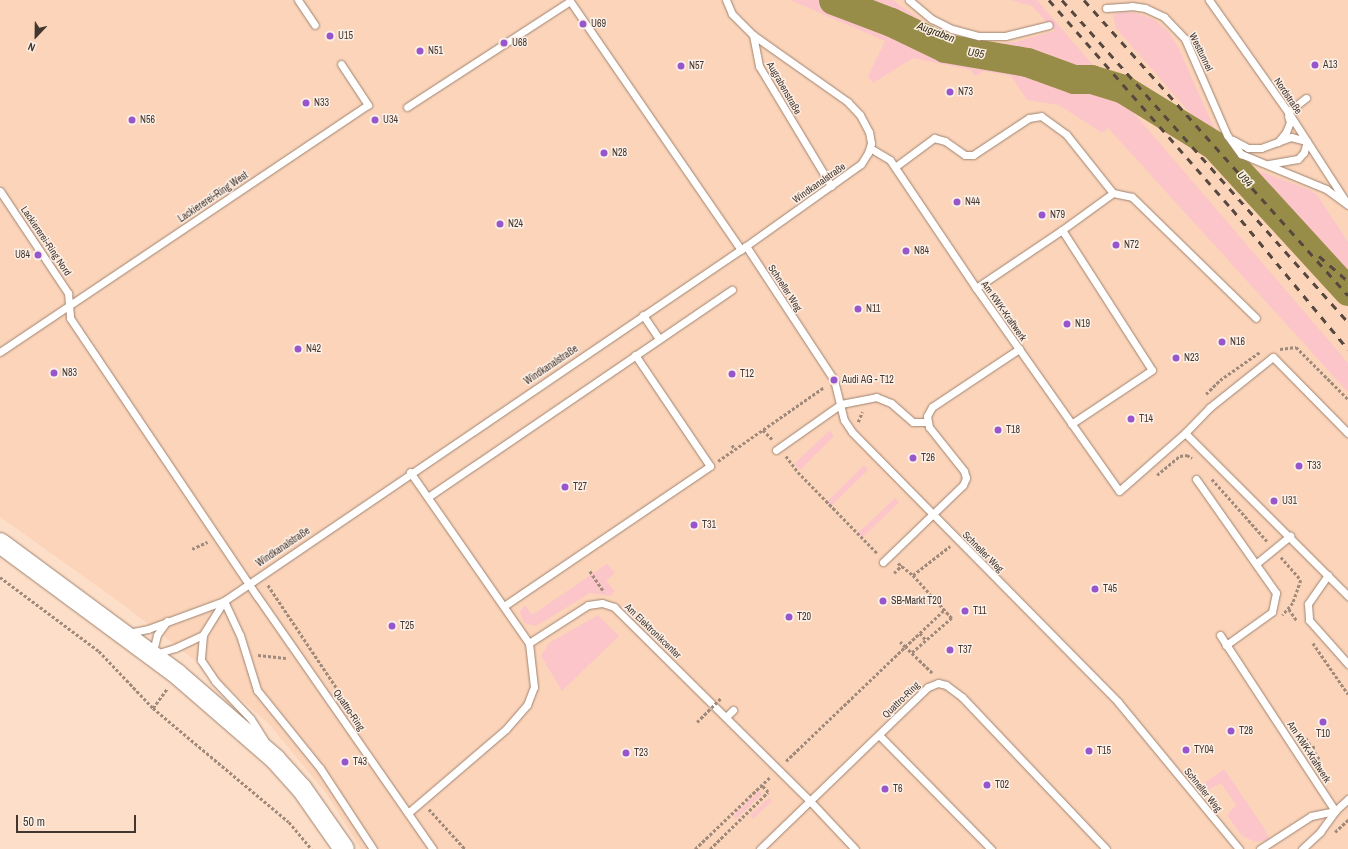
<!DOCTYPE html>
<meta charset="utf-8">
<style>
body{margin:0}
#map{position:relative;width:1348px;height:849px;overflow:hidden;background:#fddec8;font-family:"Archivo Narrow",sans-serif}
div>[style]{position:absolute}
[style*='--x']{left:calc(var(--x)*1px);top:calc(var(--y)*1px);width:calc(var(--w)*1px);rotate:calc(var(--a)*1deg)}
.built>*{inset:0;background:#fbd4ba}
.green>*{inset:0;background:#fbc5ca}
.stream>*{height:5px;margin:-2.5px;padding:0 2.5px;transform-origin:2.5px;border-radius:2.5px;background:#988d48}
.river>*{height:29px;margin:-14.5px;padding:0 14.5px;transform-origin:14.5px;border-radius:14.5px;background:#988d48}
.path>*{height:2.5px;margin-top:-1.25px;transform-origin:0;background:repeating-linear-gradient(90deg,#a08a7b 0 3px,transparent 0 5px)}
.roads{filter:drop-shadow(0 0 1px #a0836f) drop-shadow(0 0 1px #a0836f)}
.lane>*{height:7px;margin:-3.5px;padding:0 3.5px;transform-origin:3.5px;border-radius:3.5px;background:#fff}
.secondary>*{height:20px;margin:-10px;padding:0 10px;transform-origin:10px;border-radius:10px;background:#fff}
.rail>*{height:3px;margin-top:-1.5px;transform-origin:0;background:repeating-linear-gradient(90deg,#57483f 0 7px,transparent 0 14px)}
.path-bridge>*{height:2.5px;margin-top:-1.25px;transform-origin:0;background:repeating-linear-gradient(90deg,#a08a7b 0 3px,transparent 0 5px)}
.dots>*{width:11px;height:11px;translate:-50% -50%;box-sizing:border-box;border:2px solid #fcefe6;border-radius:50%}
span{translate:-50% -50%;white-space:nowrap;text-align:center;line-height:1.15;-webkit-text-stroke:3px #fcefe6;paint-order:stroke}
.poi-label{font-size:10px;color:#43362e}
.left{translate:0 -50%;text-align:left}
.right{translate:-100% -50%;text-align:right}
.street-label{font-size:10px;color:#43362e}
.water-label{font-size:11px;color:#363011;font-style:italic}
.north{position:absolute;left:16px;top:16px;width:40px;height:40px;-webkit-text-stroke:3px #fcefe6;paint-order:stroke;rotate:202deg;font-size:11px;font-weight:700;line-height:16px;text-align:center;color:#43362e}
.north::after{content:'';display:block;margin:auto;width:14px;height:18px;background:#43362e;clip-path:polygon(50% 0,100% 100%,50% 72%,0 100%)}
.scale{position:absolute;left:16px;top:815px;width:120px;height:18px;box-sizing:border-box;border:2px solid #43362e;border-top:0;padding-left:5px;font-size:12px;line-height:14px;white-space:nowrap;color:#43362e;-webkit-text-stroke:3px #fcefe6;paint-order:stroke}
</style>
<div id="map">
<div class="built">
<i style="clip-path:polygon(0 0,1348px 0,1348px 849px,361px 849px,326px 793px,269px 724px,216px 677px,125px 606px,0 517px)"></i>
</div>
<div class="green">
<i style="clip-path:polygon(790px 0,893px 0,937px 32px,956px 40px,988px 45px,1015px 42px,1055px 31px,1032px 6px,1010px 0,1037px 0,1348px 363px,1348px 392px,1108px 128px,1102px 133px,1059px 105px,1027px 100px,1011px 76px,984px 71px,975px 76px,971px 70px,913px 58px,873px 83px,868px 76px,885px 41px)"></i>
<i style="clip-path:polygon(1123px 12px,1136px 13px,1153px 19px,1167px 30px,1177px 45px,1220px 141px,1230px 154px,1243px 165px,1310px 190px,1317px 195px,1348px 242px,1348px 272px,1298px 231px,1217px 144px,1137px 52px,1116px 28px,1113px 15px)"></i>
<i style="clip-path:polygon(830px 430px,834px 436px,800px 470px,794px 464px)"></i>
<i style="clip-path:polygon(864px 465px,868px 470px,831px 506px,827px 502px)"></i>
<i style="clip-path:polygon(895px 498px,899px 502px,862px 538px,858px 533px)"></i>
<i style="clip-path:polygon(607px 564px,615px 573px,606px 581px,615px 591px,610px 596px,590px 593px,536px 626px,524px 623px,520px 612px,525px 605px,532px 615px)"></i>
<i style="clip-path:polygon(598px 615px,619px 636px,562px 691px,541px 656px,549px 643px)"></i>
<i style="clip-path:polygon(1224px 769px,1264px 828px,1270px 840px,1256px 842px,1242px 836px,1227px 815px,1236px 805px,1221px 783px,1208px 790px,1204px 787px,1206px 782px)"></i>
<i style="clip-path:polygon(759px 791px,762px 794px,736px 819px,733px 816px)"></i>
<i style="clip-path:polygon(769px 798px,772px 801px,753px 819px,750px 815px)"></i>
</div>
<div class="stream">
<i style="--x:838;--y:0;--w:57;--a:21.6"></i>
<i style="--x:891;--y:21;--w:28;--a:32"></i>
<i style="--x:915;--y:36;--w:32;--a:22"></i>
<i style="--x:945;--y:48;--w:83;--a:9.7"></i>
<i style="--x:1027;--y:62;--w:31;--a:19"></i>
</div>
<div class="river">
<i style="--x:833;--y:0;--w:62;--a:20.8"></i>
<i style="--x:891;--y:22;--w:60;--a:25.7"></i>
<i style="--x:945;--y:48;--w:83;--a:9.7"></i>
<i style="--x:1027;--y:62;--w:50;--a:19.9"></i>
<i style="--x:1074;--y:79;--w:17;--a:0"></i>
<i style="--x:1091;--y:79;--w:34;--a:17"></i>
<i style="--x:1123;--y:89;--w:107;--a:31.6"></i>
<i style="--x:1214;--y:145;--w:198;--a:47.5"></i>
</div>
<div class="path">
<i style="--x:1280;--y:349;--w:16;--a:-7"></i>
<i style="--x:1296;--y:347;--w:74;--a:45"></i>
<i style="--x:1206;--y:394;--w:20;--a:-45"></i>
<i style="--x:1220;--y:380;--w:49;--a:-35"></i>
<i style="--x:858;--y:422;--w:11;--a:-68"></i>
<i style="--x:763;--y:430;--w:14;--a:45"></i>
<i style="--x:732;--y:445;--w:5;--a:53"></i>
<i style="--x:786;--y:456;--w:20;--a:53"></i>
<i style="--x:798;--y:472;--w:113;--a:45.7"></i>
<i style="--x:718;--y:461;--w:129;--a:-34.9"></i>
<i style="--x:1157;--y:475;--w:30;--a:-40"></i>
<i style="--x:1180;--y:456;--w:7;--a:-8"></i>
<i style="--x:1187;--y:455;--w:6;--a:31"></i>
<i style="--x:1212;--y:479;--w:83;--a:48.4"></i>
<i style="--x:192;--y:549;--w:17;--a:-25"></i>
<i style="--x:1281;--y:557;--w:30;--a:49"></i>
<i style="--x:1301;--y:580;--w:24;--a:109"></i>
<i style="--x:1293;--y:603;--w:16;--a:130"></i>
<i style="--x:898;--y:563;--w:19;--a:39"></i>
<i style="--x:913;--y:575;--w:58;--a:47.8"></i>
<i style="--x:952;--y:618;--w:53;--a:138.8"></i>
<i style="--x:590;--y:571;--w:25;--a:56"></i>
<i style="--x:894;--y:573;--w:11;--a:-45"></i>
<i style="--x:913;--y:575;--w:47;--a:-38.1"></i>
<i style="--x:0;--y:577;--w:124;--a:36.8"></i>
<i style="--x:99;--y:651;--w:79;--a:46.5"></i>
<i style="--x:153;--y:708;--w:177;--a:40"></i>
<i style="--x:289;--y:822;--w:35;--a:50"></i>
<i style="--x:268;--y:585;--w:137;--a:56.3"></i>
<i style="--x:1289;--y:609;--w:14;--a:56"></i>
<i style="--x:920;--y:633;--w:8;--a:50"></i>
<i style="--x:1313;--y:643;--w:62;--a:55.5"></i>
<i style="--x:258;--y:655;--w:28;--a:6"></i>
<i style="--x:932;--y:673;--w:37;--a:-136"></i>
<i style="--x:905;--y:647;--w:54;--a:-43.5"></i>
<i style="--x:153;--y:708;--w:24;--a:-54"></i>
<i style="--x:1300;--y:736;--w:6;--a:18"></i>
<i style="--x:1306;--y:738;--w:12;--a:59"></i>
<i style="--x:1315;--y:747;--w:3;--a:162"></i>
<i style="--x:1312;--y:748;--w:14;--a:56"></i>
<i style="--x:1320;--y:760;--w:5;--a:112"></i>
<i style="--x:786;--y:761;--w:165;--a:-43.8"></i>
<i style="--x:905;--y:647;--w:7;--a:-135"></i>
<i style="--x:429;--y:809;--w:54;--a:48"></i>
<i style="--x:1335;--y:832;--w:18;--a:-43"></i>
<i style="--x:695;--y:849;--w:105;--a:-43.8"></i>
<i style="--x:710;--y:849;--w:81;--a:-44.5"></i>
<i style="--x:768;--y:792;--w:8;--a:-135"></i>
</div>
<div class="roads">
<div class="lane">
<i style="--x:298;--y:0;--w:30;--a:56"></i>
<i style="--x:909;--y:0;--w:30;--a:40"></i>
<i style="--x:932;--y:19;--w:22;--a:27"></i>
<i style="--x:952;--y:29;--w:28;--a:15"></i>
<i style="--x:979;--y:36;--w:26;--a:0"></i>
<i style="--x:1005;--y:36;--w:45;--a:-14"></i>
<i style="--x:1209;--y:0;--w:137;--a:54.8"></i>
<i style="--x:1288;--y:112;--w:107;--a:57.2"></i>
<i style="--x:1106;--y:8;--w:26;--a:-4"></i>
<i style="--x:1132;--y:6;--w:13;--a:9"></i>
<i style="--x:1145;--y:8;--w:21;--a:25"></i>
<i style="--x:1164;--y:17;--w:30;--a:46"></i>
<i style="--x:1185;--y:39;--w:105;--a:66.4"></i>
<i style="--x:1227;--y:135;--w:24;--a:54"></i>
<i style="--x:1241;--y:154;--w:92;--a:22.4"></i>
<i style="--x:1326;--y:189;--w:27;--a:36"></i>
<i style="--x:753;--y:35;--w:32;--a:79"></i>
<i style="--x:759;--y:66;--w:140;--a:59"></i>
<i style="--x:407;--y:107;--w:194;--a:-33"></i>
<i style="--x:570;--y:1;--w:302;--a:55.5"></i>
<i style="--x:1288;--y:112;--w:23;--a:-38"></i>
<i style="--x:1233;--y:140;--w:17;--a:28"></i>
<i style="--x:1248;--y:148;--w:13;--a:0"></i>
<i style="--x:1261;--y:148;--w:32;--a:-20"></i>
<i style="--x:1291;--y:137;--w:16;--a:15"></i>
<i style="--x:1278;--y:142;--w:13;--a:-51"></i>
<i style="--x:1286;--y:132;--w:11;--a:-68"></i>
<i style="--x:1290;--y:122;--w:6;--a:-108"></i>
<i style="--x:870;--y:148;--w:23;--a:31"></i>
<i style="--x:890;--y:160;--w:154;--a:56.1"></i>
<i style="--x:976;--y:288;--w:248;--a:54.8"></i>
<i style="--x:1119;--y:491;--w:88;--a:-41.3"></i>
<i style="--x:1185;--y:433;--w:231;--a:45"></i>
<i style="--x:1269;--y:164;--w:29;--a:-10"></i>
<i style="--x:1298;--y:159;--w:9;--a:-49"></i>
<i style="--x:1304;--y:152;--w:11;--a:-75"></i>
<i style="--x:895;--y:167;--w:49;--a:-36.6"></i>
<i style="--x:934;--y:138;--w:11;--a:15"></i>
<i style="--x:945;--y:141;--w:24;--a:35"></i>
<i style="--x:965;--y:155;--w:8;--a:0"></i>
<i style="--x:973;--y:155;--w:67;--a:-33.5"></i>
<i style="--x:1029;--y:118;--w:12;--a:-9"></i>
<i style="--x:1041;--y:116;--w:31;--a:36"></i>
<i style="--x:1066;--y:134;--w:75;--a:51.5"></i>
<i style="--x:1113;--y:193;--w:19;--a:12"></i>
<i style="--x:1132;--y:197;--w:173;--a:44.3"></i>
<i style="--x:0;--y:191;--w:123;--a:56.3"></i>
<i style="--x:68;--y:293;--w:25;--a:85"></i>
<i style="--x:70;--y:318;--w:335;--a:56.1"></i>
<i style="--x:257;--y:596;--w:308;--a:55.2"></i>
<i style="--x:1062;--y:230;--w:63;--a:-36"></i>
<i style="--x:746;--y:246;--w:160;--a:56.7"></i>
<i style="--x:834;--y:380;--w:41;--a:76"></i>
<i style="--x:844;--y:420;--w:14;--a:56"></i>
<i style="--x:852;--y:432;--w:379;--a:45.4"></i>
<i style="--x:1118;--y:702;--w:190;--a:50.5"></i>
<i style="--x:976;--y:288;--w:104;--a:-34"></i>
<i style="--x:1062;--y:230;--w:166;--a:57.3"></i>
<i style="--x:1152;--y:370;--w:97;--a:146.3"></i>
<i style="--x:643;--y:315;--w:29;--a:56"></i>
<i style="--x:0;--y:352;--w:443;--a:-33.9"></i>
<i style="--x:368;--y:105;--w:49;--a:-123.4"></i>
<i style="--x:1185;--y:433;--w:35;--a:-46"></i>
<i style="--x:1209;--y:408;--w:82;--a:-38.6"></i>
<i style="--x:1273;--y:357;--w:107;--a:45.4"></i>
<i style="--x:776;--y:450;--w:80;--a:-35.3"></i>
<i style="--x:841;--y:404;--w:36;--a:-11"></i>
<i style="--x:876;--y:397;--w:16;--a:22"></i>
<i style="--x:891;--y:403;--w:29;--a:41"></i>
<i style="--x:913;--y:422;--w:14;--a:0"></i>
<i style="--x:410;--y:472;--w:208;--a:55.2"></i>
<i style="--x:529;--y:643;--w:70;--a:-32.8"></i>
<i style="--x:588;--y:605;--w:14;--a:-8"></i>
<i style="--x:602;--y:603;--w:13;--a:18"></i>
<i style="--x:614;--y:607;--w:274;--a:44.7"></i>
<i style="--x:809;--y:800;--w:67;--a:46.8"></i>
<i style="--x:1196;--y:479;--w:139;--a:54.9"></i>
<i style="--x:1276;--y:593;--w:19;--a:102"></i>
<i style="--x:1272;--y:612;--w:57;--a:144.3"></i>
<i style="--x:428;--y:497;--w:368;--a:-34.3"></i>
<i style="--x:883;--y:562;--w:111;--a:-43.9"></i>
<i style="--x:963;--y:485;--w:8;--a:-67"></i>
<i style="--x:966;--y:478;--w:7;--a:-106"></i>
<i style="--x:964;--y:471;--w:56;--a:-128.5"></i>
<i style="--x:929;--y:427;--w:11;--a:-100"></i>
<i style="--x:927;--y:416;--w:10;--a:-61"></i>
<i style="--x:932;--y:407;--w:105;--a:-33.7"></i>
<i style="--x:1257;--y:563;--w:43;--a:-39.3"></i>
<i style="--x:1328;--y:575;--w:35;--a:125"></i>
<i style="--x:1308;--y:604;--w:16;--a:86"></i>
<i style="--x:1309;--y:620;--w:59;--a:48.4"></i>
<i style="--x:224;--y:601;--w:38;--a:65"></i>
<i style="--x:240;--y:635;--w:58;--a:72.8"></i>
<i style="--x:257;--y:690;--w:100;--a:51.1"></i>
<i style="--x:320;--y:768;--w:97;--a:56.8"></i>
<i style="--x:224;--y:601;--w:40;--a:122"></i>
<i style="--x:203;--y:635;--w:25;--a:95"></i>
<i style="--x:201;--y:660;--w:25;--a:56"></i>
<i style="--x:215;--y:681;--w:52;--a:46.5"></i>
<i style="--x:251;--y:719;--w:25;--a:58"></i>
<i style="--x:504;--y:606;--w:249;--a:-34.2"></i>
<i style="--x:710;--y:466;--w:134;--a:-124"></i>
<i style="--x:167;--y:621;--w:17;--a:126"></i>
<i style="--x:157;--y:635;--w:21;--a:104"></i>
<i style="--x:152;--y:655;--w:24;--a:-17"></i>
<i style="--x:175;--y:648;--w:31;--a:-25"></i>
<i style="--x:128;--y:633;--w:20;--a:-11"></i>
<i style="--x:148;--y:629;--w:81;--a:-20.2"></i>
<i style="--x:224;--y:601;--w:631;--a:-34.22"></i>
<i style="--x:746;--y:246;--w:141;--a:-35.5"></i>
<i style="--x:861;--y:164;--w:13;--a:-58"></i>
<i style="--x:868;--y:153;--w:10;--a:-73"></i>
<i style="--x:871;--y:143;--w:11;--a:-100"></i>
<i style="--x:869;--y:132;--w:19;--a:-118"></i>
<i style="--x:860;--y:115;--w:18;--a:-133"></i>
<i style="--x:848;--y:102;--w:116;--a:-144.8"></i>
<i style="--x:753;--y:35;--w:30;--a:-135"></i>
<i style="--x:732;--y:14;--w:15;--a:-113"></i>
<i style="--x:1220;--y:635;--w:210;--a:56.8"></i>
<i style="--x:726;--y:717;--w:10;--a:-45"></i>
<i style="--x:879;--y:735;--w:160;--a:45.5"></i>
<i style="--x:408;--y:813;--w:129;--a:-40.6"></i>
<i style="--x:506;--y:729;--w:32;--a:-49"></i>
<i style="--x:527;--y:705;--w:19;--a:-69"></i>
<i style="--x:534;--y:687;--w:44;--a:-96.5"></i>
<i style="--x:760;--y:849;--w:233;--a:-44"></i>
<i style="--x:928;--y:687;--w:11;--a:-22"></i>
<i style="--x:938;--y:683;--w:8;--a:14"></i>
<i style="--x:946;--y:685;--w:20;--a:37"></i>
<i style="--x:962;--y:697;--w:209;--a:46.5"></i>
<i style="--x:1260;--y:849;--w:61;--a:-32.9"></i>
<i style="--x:1311;--y:816;--w:25;--a:-12"></i>
<i style="--x:1302;--y:849;--w:25;--a:-43"></i>
<i style="--x:1320;--y:832;--w:26;--a:-54"></i>
<i style="--x:1335;--y:811;--w:18;--a:-43"></i>
</div>
<div class="secondary">
<i style="--x:0;--y:543;--w:220;--a:36.5"></i>
<i style="--x:177;--y:674;--w:130;--a:40.9"></i>
<i style="--x:275;--y:759;--w:40;--a:48"></i>
<i style="--x:302;--y:789;--w:73;--a:55"></i>
</div>
</div>
<div class="rail">
<i style="--x:1049;--y:0;--w:278;--a:48.8"></i>
<i style="--x:1232;--y:209;--w:182;--a:50.4"></i>
<i style="--x:1062;--y:0;--w:431;--a:48.4"></i>
<i style="--x:1084;--y:0;--w:396;--a:48.2"></i>
<i style="--x:1319;--y:256;--w:38;--a:41"></i>
</div>
<div class="path-bridge">
<i style="--x:697;--y:722;--w:34;--a:-45"></i>
</div>
<div class="dots">
<i style="left:583px;top:24px;background:#9756cb"></i>
<i style="left:330px;top:36px;background:#9756cb"></i>
<i style="left:504px;top:43px;background:#9756cb"></i>
<i style="left:420px;top:51px;background:#9756cb"></i>
<i style="left:1315px;top:65px;background:#9756cb"></i>
<i style="left:681px;top:66px;background:#9756cb"></i>
<i style="left:950px;top:92px;background:#9756cb"></i>
<i style="left:306px;top:103px;background:#9756cb"></i>
<i style="left:132px;top:120px;background:#9756cb"></i>
<i style="left:375px;top:120px;background:#9756cb"></i>
<i style="left:604px;top:153px;background:#9756cb"></i>
<i style="left:957px;top:202px;background:#9756cb"></i>
<i style="left:1042px;top:215px;background:#9756cb"></i>
<i style="left:500px;top:224px;background:#9756cb"></i>
<i style="left:1116px;top:245px;background:#9756cb"></i>
<i style="left:906px;top:251px;background:#9756cb"></i>
<i style="left:38px;top:255px;background:#9756cb"></i>
<i style="left:858px;top:309px;background:#9756cb"></i>
<i style="left:1067px;top:324px;background:#9756cb"></i>
<i style="left:1222px;top:342px;background:#9756cb"></i>
<i style="left:298px;top:349px;background:#9756cb"></i>
<i style="left:1176px;top:358px;background:#9756cb"></i>
<i style="left:54px;top:373px;background:#9756cb"></i>
<i style="left:732px;top:374px;background:#9756cb"></i>
<i style="left:834px;top:380px;background:#9756cb"></i>
<i style="left:1131px;top:419px;background:#9756cb"></i>
<i style="left:998px;top:430px;background:#9756cb"></i>
<i style="left:913px;top:458px;background:#9756cb"></i>
<i style="left:1299px;top:466px;background:#9756cb"></i>
<i style="left:565px;top:487px;background:#9756cb"></i>
<i style="left:1274px;top:501px;background:#9756cb"></i>
<i style="left:694px;top:525px;background:#9756cb"></i>
<i style="left:1095px;top:589px;background:#9756cb"></i>
<i style="left:883px;top:601px;background:#9756cb"></i>
<i style="left:965px;top:611px;background:#9756cb"></i>
<i style="left:789px;top:617px;background:#9756cb"></i>
<i style="left:392px;top:626px;background:#9756cb"></i>
<i style="left:950px;top:650px;background:#9756cb"></i>
<i style="left:1323px;top:722px;background:#9756cb"></i>
<i style="left:1231px;top:731px;background:#9756cb"></i>
<i style="left:1186px;top:750px;background:#9756cb"></i>
<i style="left:1089px;top:751px;background:#9756cb"></i>
<i style="left:626px;top:753px;background:#9756cb"></i>
<i style="left:345px;top:762px;background:#9756cb"></i>
<i style="left:987px;top:785px;background:#9756cb"></i>
<i style="left:885px;top:789px;background:#9756cb"></i>
</div>
<div class="poi-label">
<span class="left" style="left:591px;top:24px">U69</span>
<span class="left" style="left:338px;top:36px">U15</span>
<span class="left" style="left:512px;top:43px">U68</span>
<span class="left" style="left:428px;top:51px">N51</span>
<span class="left" style="left:1323px;top:65px">A13</span>
<span class="left" style="left:689px;top:66px">N57</span>
<span class="left" style="left:958px;top:92px">N73</span>
<span class="left" style="left:314px;top:103px">N33</span>
<span class="left" style="left:140px;top:120px">N56</span>
<span class="left" style="left:383px;top:120px">U34</span>
<span class="left" style="left:612px;top:153px">N28</span>
<span class="left" style="left:965px;top:202px">N44</span>
<span class="left" style="left:1050px;top:215px">N79</span>
<span class="left" style="left:508px;top:224px">N24</span>
<span class="left" style="left:1124px;top:245px">N72</span>
<span class="left" style="left:914px;top:251px">N84</span>
<span class="right" style="left:30px;top:255px">U84</span>
<span class="left" style="left:866px;top:309px">N11</span>
<span class="left" style="left:1075px;top:324px">N19</span>
<span class="left" style="left:1230px;top:342px">N16</span>
<span class="left" style="left:306px;top:349px">N42</span>
<span class="left" style="left:1184px;top:358px">N23</span>
<span class="left" style="left:62px;top:373px">N83</span>
<span class="left" style="left:740px;top:374px">T12</span>
<span class="left" style="left:842px;top:380px">Audi AG - T12</span>
<span class="left" style="left:1139px;top:419px">T14</span>
<span class="left" style="left:1006px;top:430px">T18</span>
<span class="left" style="left:921px;top:458px">T26</span>
<span class="left" style="left:1307px;top:466px">T33</span>
<span class="left" style="left:573px;top:487px">T27</span>
<span class="left" style="left:1282px;top:501px">U31</span>
<span class="left" style="left:702px;top:525px">T31</span>
<span class="left" style="left:1103px;top:589px">T45</span>
<span class="left" style="left:891px;top:601px">SB-Markt T20</span>
<span class="left" style="left:973px;top:611px">T11</span>
<span class="left" style="left:797px;top:617px">T20</span>
<span class="left" style="left:400px;top:626px">T25</span>
<span class="left" style="left:958px;top:650px">T37</span>
<span class="left" style="left:1239px;top:731px">T28</span>
<span style="left:1323px;top:734px">T10</span>
<span class="left" style="left:1194px;top:750px">TY04</span>
<span class="left" style="left:1097px;top:751px">T15</span>
<span class="left" style="left:634px;top:753px">T23</span>
<span class="left" style="left:353px;top:762px">T43</span>
<span class="left" style="left:995px;top:785px">T02</span>
<span class="left" style="left:893px;top:789px">T6</span>
</div>
<div class="street-label">
<span style="left:1201px;top:52px;rotate:64deg">Westtunnel</span>
<span style="left:784px;top:88px;rotate:60deg">Augrabenstraße</span>
<span style="left:1288px;top:96px;rotate:56deg">Nordstraße</span>
<span style="left:819px;top:183px;rotate:-35deg">Windkanalstraße</span>
<span style="left:213px;top:197px;rotate:-34deg">Lackiererei-Ring West</span>
<span style="left:46px;top:241px;rotate:56deg">Lackiererei-Ring Nord</span>
<span style="left:785px;top:288px;rotate:57deg">Schneller Weg</span>
<span style="left:1004px;top:311px;rotate:55deg">Am KWK-Kraftwerk</span>
<span style="left:551px;top:365px;rotate:-34deg">Windkanalstraße</span>
<span style="left:283px;top:547px;rotate:-34deg">Windkanalstraße</span>
<span style="left:983px;top:552px;rotate:45deg">Schneller Weg</span>
<span style="left:653px;top:631px;rotate:44deg">Am Elektronikcenter</span>
<span style="left:901px;top:700px;rotate:-44deg">Quattro-Ring</span>
<span style="left:349px;top:710px;rotate:56deg">Quattro-Ring</span>
<span style="left:1309px;top:752px;rotate:57deg">Am KWK-Kraftwerk</span>
<span style="left:1203px;top:790px;rotate:51deg">Schneller Weg</span>
</div>
<div class="water-label">
<span style="left:936px;top:32px;rotate:21deg">Augraben</span>
<span style="left:976px;top:53px;rotate:9deg">U95</span>
<span style="left:1245px;top:179px;rotate:48deg">U94</span>
</div>
<div class="north">N</div>
<div class="scale">50 m</div>
</div>
